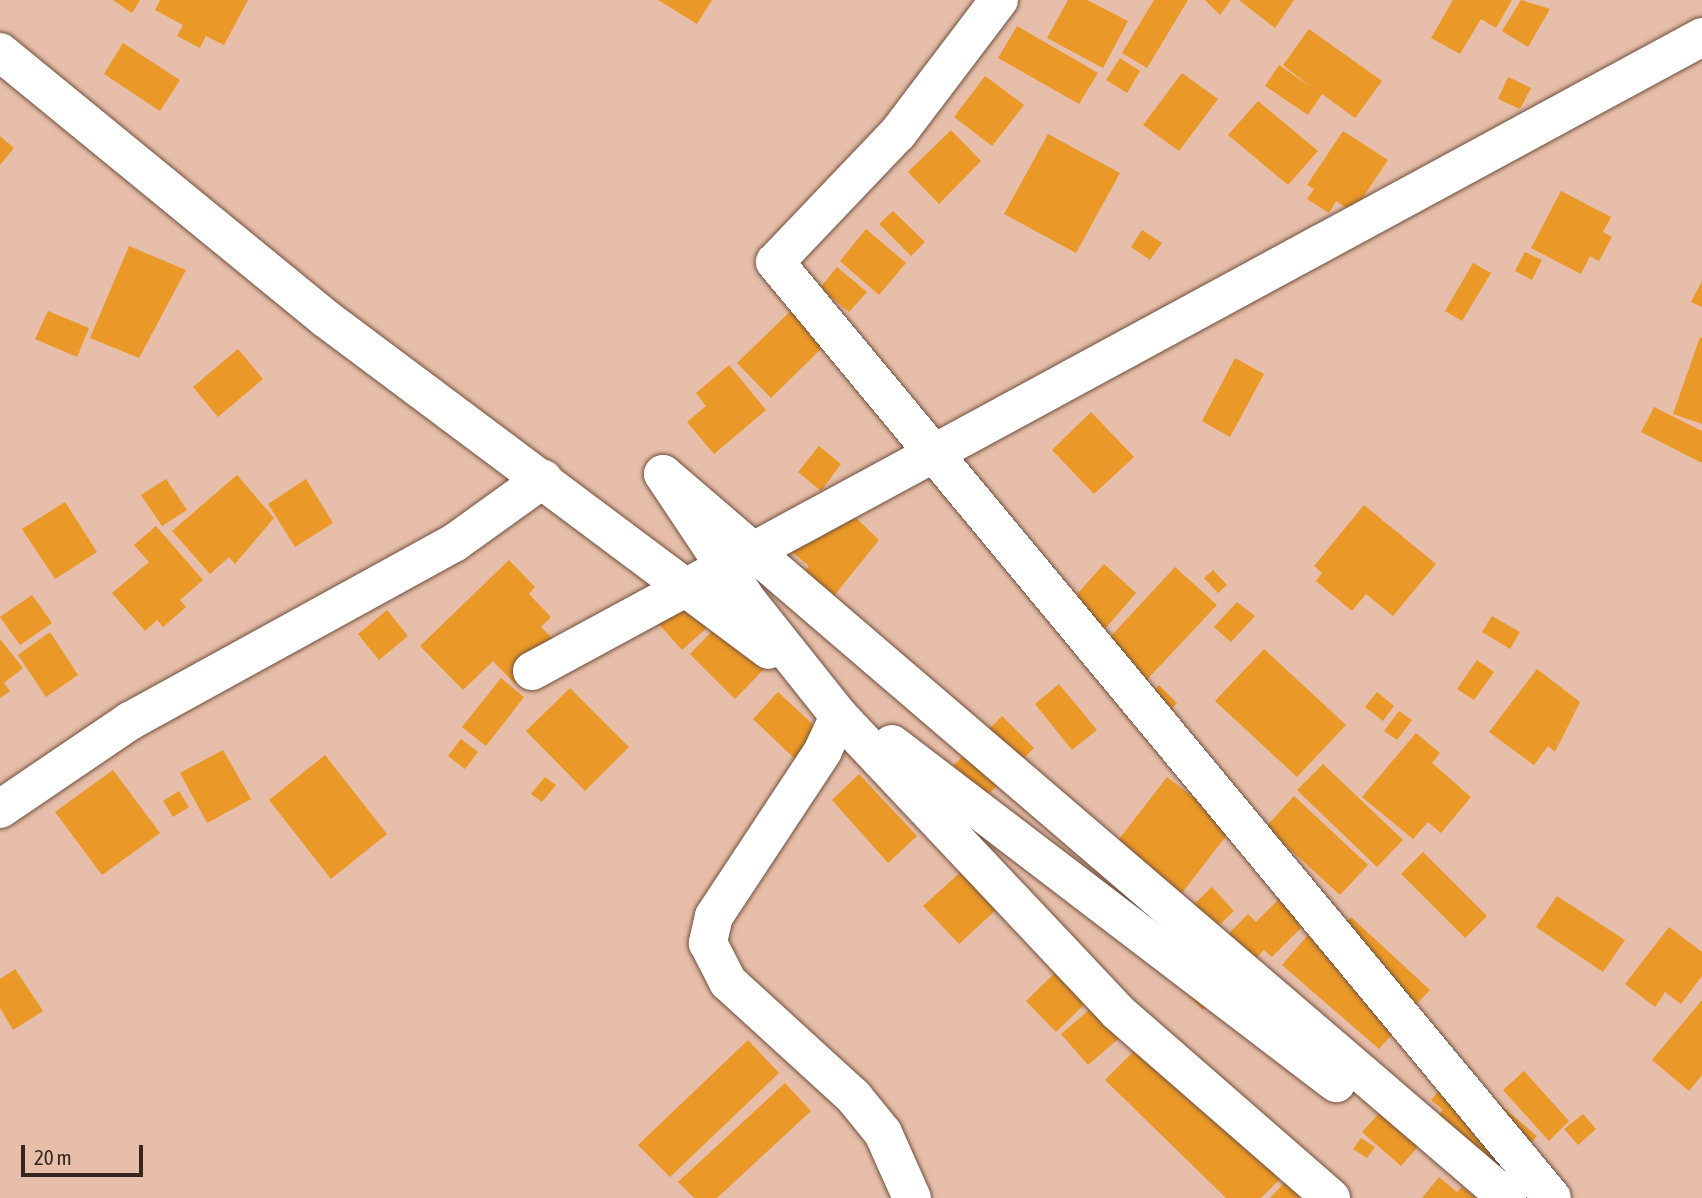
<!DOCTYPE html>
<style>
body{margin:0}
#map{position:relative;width:1702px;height:1198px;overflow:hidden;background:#e6bea9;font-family:"Asap Condensed",sans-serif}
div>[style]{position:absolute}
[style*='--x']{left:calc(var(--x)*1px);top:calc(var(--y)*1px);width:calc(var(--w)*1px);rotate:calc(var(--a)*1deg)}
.building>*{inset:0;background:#ea9827}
.roads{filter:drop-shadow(0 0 2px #714e3c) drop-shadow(0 0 2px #714e3c)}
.minor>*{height:38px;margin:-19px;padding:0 19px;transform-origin:19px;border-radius:19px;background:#fff}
span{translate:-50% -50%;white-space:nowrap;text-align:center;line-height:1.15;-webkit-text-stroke:6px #e6bea9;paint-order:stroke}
.scale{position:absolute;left:21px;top:1145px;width:122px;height:32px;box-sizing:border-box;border:4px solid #36261e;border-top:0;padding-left:9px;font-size:21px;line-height:24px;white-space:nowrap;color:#36261e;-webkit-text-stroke:5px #e6bea9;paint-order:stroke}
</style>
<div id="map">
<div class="building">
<i style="clip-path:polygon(113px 0,140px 0,132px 13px)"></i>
<i style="clip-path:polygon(160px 0,248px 0,224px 45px,206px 36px,200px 48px,177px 36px,183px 25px,155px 10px)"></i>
<i style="clip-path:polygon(658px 0,712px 0,697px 24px)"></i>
<i style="clip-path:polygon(1068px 0,1087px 0,1128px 21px,1103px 68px,1047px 38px)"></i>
<i style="clip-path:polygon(1154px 0,1188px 0,1147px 68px,1122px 53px)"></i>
<i style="clip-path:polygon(1205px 0,1231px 0,1220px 15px)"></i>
<i style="clip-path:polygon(1239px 0,1294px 0,1275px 28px)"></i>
<i style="clip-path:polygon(1453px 0,1512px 0,1496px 28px,1481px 19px,1460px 54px,1431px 38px)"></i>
<i style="clip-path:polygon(1521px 0,1550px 9px,1528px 47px,1502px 31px)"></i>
<i style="clip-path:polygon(1017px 26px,1098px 73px,1079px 104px,998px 58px)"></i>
<i style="clip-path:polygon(1309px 29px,1382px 81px,1355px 118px,1322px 94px,1308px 115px,1265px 86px,1279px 65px,1311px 87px,1283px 65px)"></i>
<i style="clip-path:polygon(123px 43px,180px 80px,160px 111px,104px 74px)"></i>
<i style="clip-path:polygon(1120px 58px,1140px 71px,1127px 93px,1106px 80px)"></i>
<i style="clip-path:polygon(1182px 73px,1218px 99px,1179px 151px,1143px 125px)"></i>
<i style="clip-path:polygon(985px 76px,1024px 105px,992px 146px,954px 117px)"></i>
<i style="clip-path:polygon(1508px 77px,1531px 88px,1520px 109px,1498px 99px)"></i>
<i style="clip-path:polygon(1258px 101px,1318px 151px,1288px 185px,1228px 135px)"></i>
<i style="clip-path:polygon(951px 130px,981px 161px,939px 204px,908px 172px)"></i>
<i style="clip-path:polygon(1343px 131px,1388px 160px,1353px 212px,1336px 201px,1329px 213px,1307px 199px,1314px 189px,1307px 185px)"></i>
<i style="clip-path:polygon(1048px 134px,1120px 173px,1076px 253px,1004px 214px)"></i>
<i style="clip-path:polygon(0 136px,14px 148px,0 165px)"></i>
<i style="clip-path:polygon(1561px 191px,1611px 217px,1603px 232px,1612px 237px,1599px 261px,1590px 256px,1581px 274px,1531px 248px)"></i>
<i style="clip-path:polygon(893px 211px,925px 242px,911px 256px,879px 224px)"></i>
<i style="clip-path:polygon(866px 229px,906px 263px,879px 295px,840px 261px)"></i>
<i style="clip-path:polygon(1142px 230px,1162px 243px,1150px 260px,1131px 247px)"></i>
<i style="clip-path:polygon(129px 246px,186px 270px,139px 358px,90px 338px)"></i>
<i style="clip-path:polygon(1525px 252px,1542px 260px,1532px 280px,1515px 271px)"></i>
<i style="clip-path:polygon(1473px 263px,1491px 273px,1462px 321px,1445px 311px)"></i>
<i style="clip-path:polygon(837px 267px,867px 292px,849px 312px,820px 288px)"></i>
<i style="clip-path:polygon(1702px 281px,1702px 307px,1691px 302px)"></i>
<i style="clip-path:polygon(800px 302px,834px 336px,771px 398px,737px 363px)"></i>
<i style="clip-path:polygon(48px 311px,89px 328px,77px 357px,35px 339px)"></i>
<i style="clip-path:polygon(1700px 337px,1702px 338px,1702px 424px,1673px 414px)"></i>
<i style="clip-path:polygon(238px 349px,263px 379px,218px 417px,193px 387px)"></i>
<i style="clip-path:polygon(1235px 358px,1264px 374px,1230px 437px,1202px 421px)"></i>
<i style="clip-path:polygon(729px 365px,766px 410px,714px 454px,687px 422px,706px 406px,696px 393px)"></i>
<i style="clip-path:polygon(1654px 407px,1702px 431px,1702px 463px,1641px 432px)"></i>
<i style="clip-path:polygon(1091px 412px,1134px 457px,1094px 494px,1052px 450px)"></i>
<i style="clip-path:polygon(819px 446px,841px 464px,821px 491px,798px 472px)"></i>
<i style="clip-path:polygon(237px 475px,274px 518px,235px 564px,229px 557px,210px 574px,172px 531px)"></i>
<i style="clip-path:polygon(166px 479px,187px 510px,162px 526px,141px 495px)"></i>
<i style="clip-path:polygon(306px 479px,333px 523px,295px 547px,268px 504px)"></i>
<i style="clip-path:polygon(830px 493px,879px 540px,833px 597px,803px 573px,809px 566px,786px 547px)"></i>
<i style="clip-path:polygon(65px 502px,97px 552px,55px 579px,22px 529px)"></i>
<i style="clip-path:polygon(1364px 505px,1436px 564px,1393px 616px,1366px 594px,1352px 611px,1316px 581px,1322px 573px,1314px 566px)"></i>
<i style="clip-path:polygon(156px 526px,203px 580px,180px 600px,186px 607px,163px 627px,157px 620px,145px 631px,112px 593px,149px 562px,134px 545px)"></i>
<i style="clip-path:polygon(509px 560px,535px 587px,529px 594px,551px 617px,541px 627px,557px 643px,515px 684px,493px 661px,463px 690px,420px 646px)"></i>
<i style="clip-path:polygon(1104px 564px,1136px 593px,1104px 630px,1071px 601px)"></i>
<i style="clip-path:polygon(1175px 567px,1217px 605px,1140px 687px,1099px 649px)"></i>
<i style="clip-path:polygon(1213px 570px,1227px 585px,1218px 593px,1204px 578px)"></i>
<i style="clip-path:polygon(32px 595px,52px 623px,20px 645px,0 617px)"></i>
<i style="clip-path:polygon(1237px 602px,1255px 616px,1231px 642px,1214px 627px)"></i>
<i style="clip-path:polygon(640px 603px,720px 616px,682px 650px)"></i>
<i style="clip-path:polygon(387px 610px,408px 636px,379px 660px,358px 634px)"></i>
<i style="clip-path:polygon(1492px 616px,1520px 632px,1510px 649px,1482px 632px)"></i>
<i style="clip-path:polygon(720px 623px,765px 668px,735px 699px,690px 654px)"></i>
<i style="clip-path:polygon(50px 632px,78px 675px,46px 697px,18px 655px)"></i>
<i style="clip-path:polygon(0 639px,23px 668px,4px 683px,10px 691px,0 698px)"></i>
<i style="clip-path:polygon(1264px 649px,1346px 725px,1297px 777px,1215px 701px)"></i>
<i style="clip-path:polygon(1477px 660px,1494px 672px,1474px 700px,1457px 689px)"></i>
<i style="clip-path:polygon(1537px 669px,1580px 702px,1555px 752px,1548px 746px,1534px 765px,1489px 732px)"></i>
<i style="clip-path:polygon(501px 678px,524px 697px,486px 746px,462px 727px)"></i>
<i style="clip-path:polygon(1059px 684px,1097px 730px,1072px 750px,1035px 704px)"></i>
<i style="clip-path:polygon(1159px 685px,1177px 703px,1155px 726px,1136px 708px)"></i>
<i style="clip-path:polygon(570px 688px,629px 747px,585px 791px,526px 731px)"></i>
<i style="clip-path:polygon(778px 692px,821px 732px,795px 759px,753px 719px)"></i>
<i style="clip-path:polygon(1377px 692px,1394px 706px,1383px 721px,1365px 707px)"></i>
<i style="clip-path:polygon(1399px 711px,1412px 720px,1397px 740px,1384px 731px)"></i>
<i style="clip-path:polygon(1002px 716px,1034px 748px,986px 797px,953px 766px)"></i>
<i style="clip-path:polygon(1416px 733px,1440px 753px,1432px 763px,1471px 797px,1441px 833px,1428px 822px,1413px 839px,1362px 797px)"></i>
<i style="clip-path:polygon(461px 739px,478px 752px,465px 769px,448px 756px)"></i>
<i style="clip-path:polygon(223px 750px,251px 799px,207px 823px,180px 773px)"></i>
<i style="clip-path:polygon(325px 755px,387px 834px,331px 879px,269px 800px)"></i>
<i style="clip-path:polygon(1323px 764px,1403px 840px,1377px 867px,1297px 790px)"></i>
<i style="clip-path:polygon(113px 770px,160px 833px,102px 875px,55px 812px)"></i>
<i style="clip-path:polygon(859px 774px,917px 836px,888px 863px,832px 800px)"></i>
<i style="clip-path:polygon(545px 777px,556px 785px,542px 802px,531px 794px)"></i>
<i style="clip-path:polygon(1167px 777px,1233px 827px,1179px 897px,1113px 847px)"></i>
<i style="clip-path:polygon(179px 791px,189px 807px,173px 817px,163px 801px)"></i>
<i style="clip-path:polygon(1294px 796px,1368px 865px,1340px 895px,1266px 827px)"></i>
<i style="clip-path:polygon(1423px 852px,1487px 916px,1465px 938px,1401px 874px)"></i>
<i style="clip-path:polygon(964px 869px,999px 907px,959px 944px,923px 906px)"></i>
<i style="clip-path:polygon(1301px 877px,1326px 903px,1272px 957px,1264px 950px,1203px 1010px,1178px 985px,1248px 914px,1256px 922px)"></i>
<i style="clip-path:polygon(1212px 887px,1234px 911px,1214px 930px,1192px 906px)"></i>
<i style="clip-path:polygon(1557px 896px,1625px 940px,1603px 972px,1536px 927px)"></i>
<i style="clip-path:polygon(1351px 917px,1430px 990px,1410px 1011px,1330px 940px)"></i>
<i style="clip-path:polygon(1669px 927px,1702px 952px,1702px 976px,1681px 1004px,1665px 992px,1655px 1007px,1625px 984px)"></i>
<i style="clip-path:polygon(1308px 935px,1406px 1019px,1379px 1049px,1282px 965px)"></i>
<i style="clip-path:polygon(1061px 967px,1091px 998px,1056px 1032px,1026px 1001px)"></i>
<i style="clip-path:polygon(15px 969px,43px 1011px,13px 1030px,0 1008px,0 979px)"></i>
<i style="clip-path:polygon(1702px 1000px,1702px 1075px,1689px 1091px,1652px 1060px)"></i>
<i style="clip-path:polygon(1097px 1003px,1124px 1034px,1088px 1065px,1061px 1034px)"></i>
<i style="clip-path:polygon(748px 1040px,779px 1073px,670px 1177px,638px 1145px)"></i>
<i style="clip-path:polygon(1141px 1044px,1280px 1179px,1261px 1198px,1226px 1198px,1105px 1080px)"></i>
<i style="clip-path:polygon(1458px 1069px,1537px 1136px,1497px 1182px,1425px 1131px,1443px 1110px,1431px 1100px)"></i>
<i style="clip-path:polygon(1524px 1071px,1569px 1121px,1549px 1141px,1503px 1090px)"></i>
<i style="clip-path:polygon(785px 1083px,811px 1111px,717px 1198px,694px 1198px,678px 1182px)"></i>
<i style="clip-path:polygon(1384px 1108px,1422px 1142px,1401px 1166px,1362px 1132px)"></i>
<i style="clip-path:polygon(1583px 1114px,1596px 1129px,1578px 1145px,1564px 1129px)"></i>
<i style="clip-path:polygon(1361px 1138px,1375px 1147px,1367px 1158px,1353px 1149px)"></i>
<i style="clip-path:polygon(1439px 1177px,1457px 1192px,1462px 1187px,1476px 1198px,1422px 1198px)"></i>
<i style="clip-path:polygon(1286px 1181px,1304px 1198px,1270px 1198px)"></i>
</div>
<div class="roads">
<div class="minor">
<i style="--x:999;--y:0;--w:167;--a:127.2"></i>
<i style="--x:898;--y:133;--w:178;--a:133.6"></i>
<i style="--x:775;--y:262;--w:1216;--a:50.3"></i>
<i style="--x:0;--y:52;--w:420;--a:39.3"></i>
<i style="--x:325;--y:318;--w:554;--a:36.79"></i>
<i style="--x:532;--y:671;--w:1331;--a:-28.45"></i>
<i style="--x:839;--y:716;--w:38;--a:115"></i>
<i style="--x:823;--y:751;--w:198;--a:123.4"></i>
<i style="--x:714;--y:916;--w:28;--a:103"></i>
<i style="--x:708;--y:943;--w:44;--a:62.9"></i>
<i style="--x:728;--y:982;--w:169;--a:42.4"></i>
<i style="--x:853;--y:1096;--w:48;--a:51"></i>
<i style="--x:883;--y:1133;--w:71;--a:66"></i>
<i style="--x:892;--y:744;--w:559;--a:37.36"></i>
<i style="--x:0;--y:809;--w:157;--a:-34.1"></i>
<i style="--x:130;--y:721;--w:370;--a:-28.8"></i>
<i style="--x:454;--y:543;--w:110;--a:-35.7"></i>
<i style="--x:1331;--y:1198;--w:283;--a:-138.9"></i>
<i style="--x:1118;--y:1012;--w:407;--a:-133.3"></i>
<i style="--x:839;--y:716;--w:144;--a:-128.5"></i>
<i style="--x:749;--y:603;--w:155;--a:-123.7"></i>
<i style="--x:663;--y:474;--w:1112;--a:40.62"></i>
</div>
</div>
<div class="scale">20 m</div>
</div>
